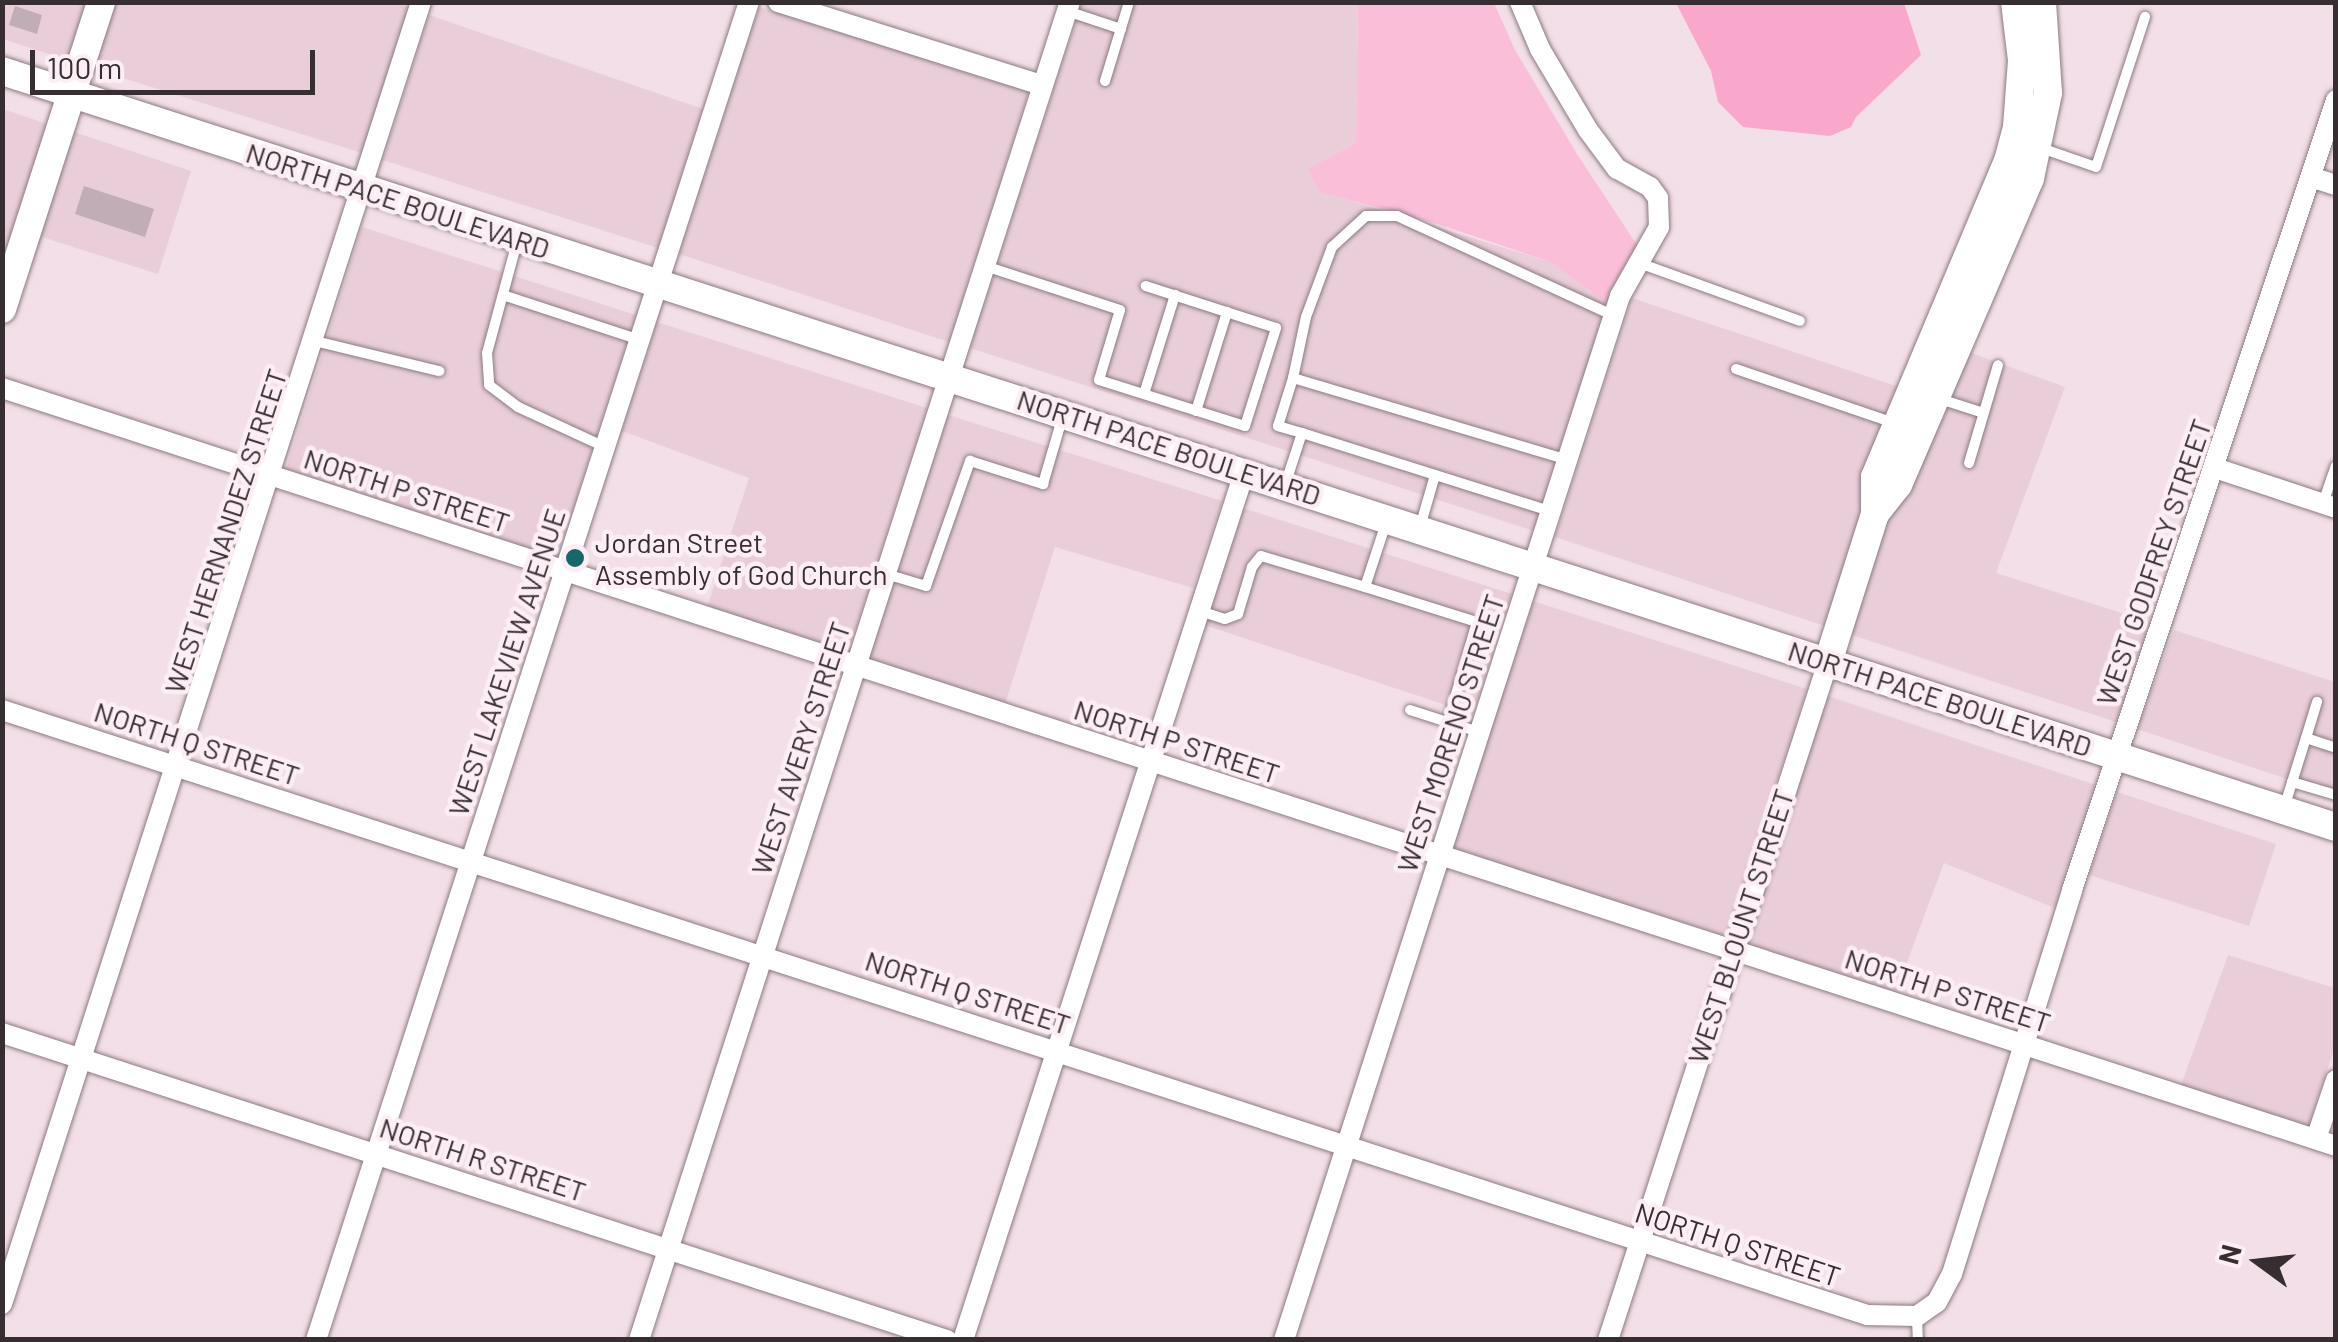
<!DOCTYPE html>
<style>
body{margin:0}
#map{position:relative;width:2338px;height:1342px;overflow:hidden;background:#f3dfe7;font-family:Barlow,sans-serif}
div>[style]{position:absolute}
[style*='--x']{left:calc(var(--x)*1px);top:calc(var(--y)*1px);width:calc(var(--w)*1px);rotate:calc(var(--a)*1deg)}
.built>*{inset:0;background:#e9ced9}
.green>*{inset:0;background:#fbbed9}
.water>*{inset:0;background:#faa7cc}
.building>*{inset:0;background:#c0adb5}
.roads{filter:drop-shadow(0 0 2px #8b7a81) drop-shadow(0 0 2px #8b7a81)}
.lane>*{height:10px;margin:-5px;padding:0 5px;transform-origin:5px;border-radius:5px;background:#fff}
.street>*{height:20px;margin:-10px;padding:0 10px;transform-origin:10px;border-radius:10px;background:#fff}
.secondary>*{height:28px;margin:-14px;padding:0 14px;transform-origin:14px;border-radius:14px;background:#fff}
.dots>*{width:28px;height:28px;translate:-50% -50%;box-sizing:border-box;border:5px solid #fdedf4;border-radius:50%}
span{translate:-50% -50%;white-space:nowrap;text-align:center;line-height:1.15;-webkit-text-stroke:9px #fdedf4;paint-order:stroke}
.street-label{font-size:28px;color:#362e31}
.poi-label{font-size:28px;color:#362e31}
.left{translate:0 -50%;text-align:left}
.frame{position:absolute;inset:0;border:5px solid #362e31;pointer-events:none}
.north{position:absolute;left:2208px;top:1212px;width:100px;height:100px;-webkit-text-stroke:8px #fdedf4;paint-order:stroke;rotate:285deg;font-size:28px;font-weight:700;line-height:40px;text-align:center;color:#362e31}
.north::after{content:'';display:block;margin:auto;width:35px;height:45px;background:#362e31;clip-path:polygon(50% 0,100% 100%,50% 72%,0 100%)}
.scale{position:absolute;left:30px;top:50px;width:285px;height:45px;box-sizing:border-box;border:5px solid #362e31;border-top:0;padding-left:12px;font-size:30px;line-height:35px;white-space:nowrap;color:#362e31;-webkit-text-stroke:8px #fdedf4;paint-order:stroke}
</style>
<div id="map">
<div class="built">
<i style="clip-path:polygon(396px 2px,408px 7px,362px 153px,91px 68px,112px 3px)"></i>
<i style="clip-path:polygon(3px 3px,89px 3px,70px 61px,3px 39px)"></i>
<i style="clip-path:polygon(1082px 3px,1358px 3px,1356px 143px,1309px 169px,1320px 191px,1550px 262px,1607px 303px,1534px 531px,970px 348px)"></i>
<i style="clip-path:polygon(759px 7px,1029px 91px,949px 342px,679px 254px)"></i>
<i style="clip-path:polygon(429px 15px,703px 109px,658px 248px,383px 160px)"></i>
<i style="clip-path:polygon(3px 109px,50px 125px,3px 273px)"></i>
<i style="clip-path:polygon(71px 131px,191px 171px,158px 274px,42px 237px,9px 326px)"></i>
<i style="clip-path:polygon(362px 227px,636px 315px,557px 559px,286px 469px)"></i>
<i style="clip-path:polygon(1632px 298px,1902px 388px,1828px 627px,1555px 537px)"></i>
<i style="clip-path:polygon(657px 322px,927px 408px,848px 653px,707px 607px,749px 478px,622px 431px)"></i>
<i style="clip-path:polygon(1969px 352px,2065px 387px,1996px 573px,2153px 623px,2116px 722px,1849px 634px,1887px 517px)"></i>
<i style="clip-path:polygon(948px 415px,1222px 501px,1193px 588px,1055px 547px,1005px 704px,869px 660px)"></i>
<i style="clip-path:polygon(1243px 508px,1512px 594px,1473px 714px,1204px 625px)"></i>
<i style="clip-path:polygon(1533px 601px,1807px 689px,1726px 936px,1452px 850px)"></i>
<i style="clip-path:polygon(2174px 630px,2335px 682px,2335px 795px,2137px 729px)"></i>
<i style="clip-path:polygon(1828px 696px,2096px 785px,2055px 908px,1944px 863px,1896px 992px,1747px 943px)"></i>
<i style="clip-path:polygon(2117px 792px,2276px 844px,2249px 926px,2089px 875px)"></i>
<i style="clip-path:polygon(2228px 955px,2335px 988px,2335px 1046px,2308px 1127px,2181px 1085px)"></i>
</div>
<div class="green">
<i style="clip-path:polygon(1358px 3px,1494px 3px,1515px 50px,1577px 154px,1637px 245px,1607px 303px,1550px 262px,1435px 223px,1320px 192px,1308px 169px,1356px 143px)"></i>
</div>
<div class="water">
<i style="clip-path:polygon(1676px 3px,1904px 3px,1921px 55px,1856px 117px,1851px 127px,1830px 136px,1743px 127px,1718px 102px,1711px 71px)"></i>
</div>
<div class="building">
<i style="clip-path:polygon(15px 6px,42px 15px,37px 34px,9px 25px)"></i>
<i style="clip-path:polygon(84px 186px,154px 209px,145px 237px,75px 214px)"></i>
</div>
<div class="roads">
<div class="lane">
<i style="--x:1067;--y:11;--w:57;--a:18.4"></i>
<i style="--x:1105;--y:81;--w:83;--a:-73.1"></i>
<i style="--x:2038;--y:147;--w:61;--a:19"></i>
<i style="--x:2096;--y:167;--w:158;--a:-71.9"></i>
<i style="--x:517;--y:242;--w:115;--a:105.1"></i>
<i style="--x:487;--y:353;--w:32;--a:86"></i>
<i style="--x:489;--y:385;--w:36;--a:37"></i>
<i style="--x:518;--y:407;--w:96;--a:24.7"></i>
<i style="--x:1639;--y:263;--w:171;--a:19.8"></i>
<i style="--x:985;--y:266;--w:142;--a:18.1"></i>
<i style="--x:1120;--y:310;--w:73;--a:106.7"></i>
<i style="--x:1099;--y:380;--w:153;--a:17.5"></i>
<i style="--x:1245;--y:426;--w:103;--a:-72.4"></i>
<i style="--x:1276;--y:328;--w:137;--a:-162.1"></i>
<i style="--x:503;--y:295;--w:144;--a:18.2"></i>
<i style="--x:315;--y:341;--w:128;--a:13.6"></i>
<i style="--x:1736;--y:369;--w:170;--a:18.9"></i>
<i style="--x:1293;--y:378;--w:62;--a:-78"></i>
<i style="--x:1306;--y:317;--w:75;--a:-69.6"></i>
<i style="--x:1332;--y:247;--w:46;--a:-42.4"></i>
<i style="--x:1366;--y:216;--w:31;--a:0"></i>
<i style="--x:1397;--y:216;--w:239;--a:24.7"></i>
<i style="--x:1144;--y:394;--w:104;--a:-72.6"></i>
<i style="--x:1937;--y:398;--w:49;--a:17.7"></i>
<i style="--x:1196;--y:411;--w:104;--a:-72.6"></i>
<i style="--x:1302;--y:433;--w:25;--a:-164"></i>
<i style="--x:1278;--y:426;--w:50;--a:-72.6"></i>
<i style="--x:1293;--y:378;--w:287;--a:16.6"></i>
<i style="--x:1969;--y:463;--w:102;--a:-73.5"></i>
<i style="--x:1285;--y:485;--w:55;--a:-71.9"></i>
<i style="--x:1302;--y:433;--w:263;--a:17.5"></i>
<i style="--x:2323;--y:503;--w:39;--a:-71"></i>
<i style="--x:1420;--y:527;--w:54;--a:-73.9"></i>
<i style="--x:886;--y:574;--w:42;--a:16.7"></i>
<i style="--x:926;--y:586;--w:133;--a:-70.6"></i>
<i style="--x:970;--y:461;--w:77;--a:17.5"></i>
<i style="--x:1043;--y:484;--w:68;--a:-73.7"></i>
<i style="--x:1365;--y:587;--w:117;--a:17.4"></i>
<i style="--x:1477;--y:622;--w:104;--a:106.2"></i>
<i style="--x:1448;--y:722;--w:32;--a:18"></i>
<i style="--x:1197;--y:610;--w:29;--a:18"></i>
<i style="--x:1225;--y:619;--w:14;--a:-21"></i>
<i style="--x:1238;--y:614;--w:49;--a:-73.4"></i>
<i style="--x:1252;--y:567;--w:14;--a:-51"></i>
<i style="--x:1261;--y:556;--w:109;--a:16.6"></i>
<i style="--x:1365;--y:587;--w:71;--a:-71.8"></i>
<i style="--x:1410;--y:710;--w:40;--a:18"></i>
<i style="--x:2306;--y:738;--w:38;--a:-73"></i>
<i style="--x:2292;--y:782;--w:46;--a:16.5"></i>
<i style="--x:2284;--y:808;--w:73;--a:-72.6"></i>
<i style="--x:2306;--y:738;--w:32;--a:18"></i>
<i style="--x:1917;--y:1316;--w:24;--a:88"></i>
</div>
<div class="street">
<i style="--x:778;--y:2;--w:277;--a:17.5"></i>
<i style="--x:2311;--y:177;--w:26;--a:18"></i>
<i style="--x:2;--y:388;--w:2454;--a:17.99"></i>
<i style="--x:2215;--y:468;--w:127;--a:18.3"></i>
<i style="--x:2;--y:710;--w:1961;--a:17.97"></i>
<i style="--x:1867;--y:1315;--w:50;--a:1.1"></i>
<i style="--x:1917;--y:1316;--w:24;--a:-35"></i>
<i style="--x:1937;--y:1302;--w:32;--a:-62"></i>
<i style="--x:1952;--y:1274;--w:402;--a:-72.6"></i>
<i style="--x:2072;--y:890;--w:833;--a:-71.52"></i>
<i style="--x:2;--y:1033;--w:994;--a:18"></i>
<i style="--x:2316;--y:1139;--w:62;--a:-71.3"></i>
<i style="--x:2;--y:1304;--w:1368;--a:-72.16"></i>
<i style="--x:316;--y:1340;--w:1406;--a:-72.07"></i>
<i style="--x:639;--y:1340;--w:1406;--a:-72.15"></i>
<i style="--x:963;--y:1340;--w:911;--a:-72.04"></i>
<i style="--x:1284;--y:1340;--w:1097;--a:-72.16"></i>
<i style="--x:1620;--y:296;--w:79;--a:-60.5"></i>
<i style="--x:1659;--y:227;--w:29;--a:-92"></i>
<i style="--x:1658;--y:198;--w:14;--a:-126"></i>
<i style="--x:1650;--y:187;--w:38;--a:-151"></i>
<i style="--x:1617;--y:169;--w:49;--a:-126.6"></i>
<i style="--x:1588;--y:130;--w:94;--a:-120.7"></i>
<i style="--x:1540;--y:49;--w:51;--a:-113.1"></i>
<i style="--x:1608;--y:1340;--w:713;--a:-72.02"></i>
</div>
<div class="secondary">
<i style="--x:2;--y:71;--w:2453;--a:17.95"></i>
<i style="--x:2;--y:309;--w:323;--a:-72.1"></i>
<i style="--x:1875;--y:514;--w:37;--a:-52"></i>
<i style="--x:1898;--y:485;--w:334;--a:-66.7"></i>
<i style="--x:2030;--y:178;--w:87;--a:-78"></i>
<i style="--x:2048;--y:93;--w:91;--a:-93.8"></i>
<i style="--x:1828;--y:662;--w:155;--a:-72.4"></i>
<i style="--x:1875;--y:514;--w:37;--a:-90"></i>
<i style="--x:1875;--y:477;--w:343;--a:-67.2"></i>
<i style="--x:2008;--y:161;--w:35;--a:-75"></i>
<i style="--x:2017;--y:127;--w:67;--a:-85.7"></i>
<i style="--x:2022;--y:60;--w:58;--a:-96.9"></i>
</div>
</div>
<div class="dots">
<i style="left:575px;top:558px;background:#18666a"></i>
</div>
<div class="street-label">
<span style="left:398px;top:200px;rotate:18deg">NORTH PACE BOULEVARD</span>
<span style="left:1169px;top:447px;rotate:18deg">NORTH PACE BOULEVARD</span>
<span style="left:407px;top:490px;rotate:18deg">NORTH P STREET</span>
<span style="left:225px;top:531px;rotate:-72deg">WEST HERNANDEZ STREET</span>
<span style="left:2153px;top:562px;rotate:-71deg">WEST GODFREY STREET</span>
<span style="left:506px;top:662px;rotate:-72deg">WEST LAKEVIEW AVENUE</span>
<span style="left:1940px;top:698px;rotate:18deg">NORTH PACE BOULEVARD</span>
<span style="left:1450px;top:733px;rotate:-72deg">WEST MORENO STREET</span>
<span style="left:1177px;top:741px;rotate:18deg">NORTH P STREET</span>
<span style="left:197px;top:743px;rotate:18deg">NORTH Q STREET</span>
<span style="left:800px;top:748px;rotate:-72deg">WEST AVERY STREET</span>
<span style="left:1740px;top:926px;rotate:-72deg">WEST BLOUNT STREET</span>
<span style="left:1948px;top:990px;rotate:18deg">NORTH P STREET</span>
<span style="left:968px;top:992px;rotate:18deg">NORTH Q STREET</span>
<span style="left:483px;top:1159px;rotate:18deg">NORTH R STREET</span>
<span style="left:1738px;top:1244px;rotate:18deg">NORTH Q STREET</span>
</div>
<div class="poi-label">
<span class="left" style="left:595px;top:558px">Jordan Street<br>Assembly of God Church</span>
</div>
<div class="frame"></div>
<div class="north">N</div>
<div class="scale">100 m</div>
</div>
